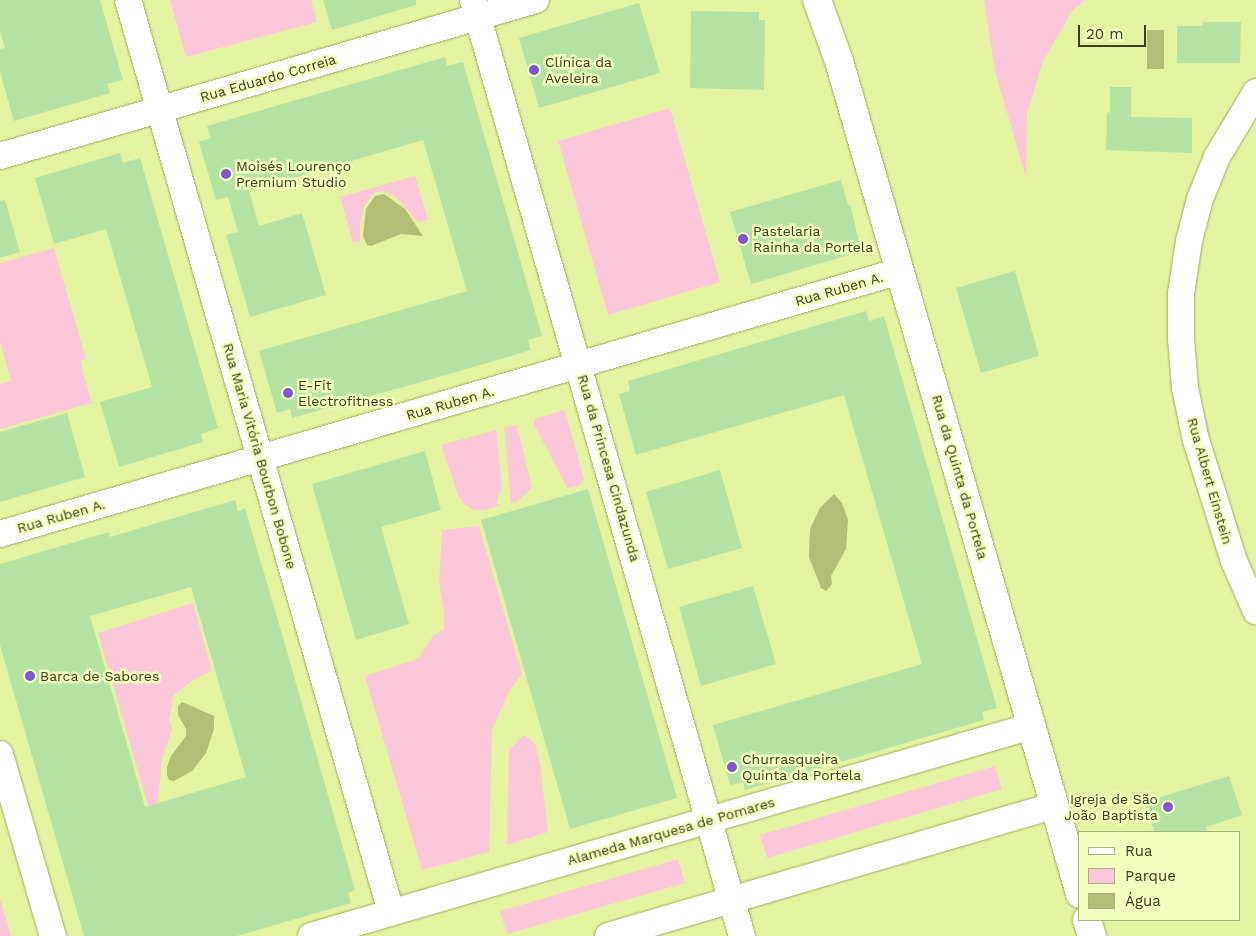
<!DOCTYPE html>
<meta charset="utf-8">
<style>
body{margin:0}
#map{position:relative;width:1256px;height:936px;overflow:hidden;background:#e4f3a0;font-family:"Work Sans",sans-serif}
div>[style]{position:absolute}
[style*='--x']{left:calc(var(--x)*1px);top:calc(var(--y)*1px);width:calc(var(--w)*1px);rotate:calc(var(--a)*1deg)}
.green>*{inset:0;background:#fcc8d9}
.water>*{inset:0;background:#b1be73}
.building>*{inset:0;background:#b6e3a3}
.roads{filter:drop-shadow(0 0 1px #9eab5a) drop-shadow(0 0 1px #9eab5a)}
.minor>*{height:26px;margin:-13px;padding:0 13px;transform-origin:13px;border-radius:13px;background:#fff}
.tertiary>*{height:28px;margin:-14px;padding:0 14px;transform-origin:14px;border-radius:14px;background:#fff}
.dots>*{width:14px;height:14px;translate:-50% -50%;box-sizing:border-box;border:2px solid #f2ffbd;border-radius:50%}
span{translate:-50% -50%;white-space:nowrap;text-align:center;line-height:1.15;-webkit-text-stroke:5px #f2ffbd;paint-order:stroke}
.poi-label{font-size:14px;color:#393e1c}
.left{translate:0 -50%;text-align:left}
.right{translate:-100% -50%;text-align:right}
.street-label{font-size:14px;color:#393e1c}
.legend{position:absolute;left:1078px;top:831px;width:162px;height:90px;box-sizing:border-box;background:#f2ffbd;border:1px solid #a8b27d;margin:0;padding:6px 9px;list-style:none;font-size:15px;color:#393e1c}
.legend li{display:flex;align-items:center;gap:10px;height:25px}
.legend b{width:25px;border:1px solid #a8b27d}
.scale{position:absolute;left:1078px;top:25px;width:68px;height:22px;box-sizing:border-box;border:2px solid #393e1c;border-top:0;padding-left:6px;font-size:15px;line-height:18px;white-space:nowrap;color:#393e1c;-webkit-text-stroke:4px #f2ffbd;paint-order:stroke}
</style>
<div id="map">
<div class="green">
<i style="clip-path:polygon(170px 0,311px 0,317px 22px,186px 57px)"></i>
<i style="clip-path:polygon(984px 0,1085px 0,1073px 10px,1043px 61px,1027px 114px,1026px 178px,995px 71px)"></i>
<i style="clip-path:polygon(670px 108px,720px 282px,608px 315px,558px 141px)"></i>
<i style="clip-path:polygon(415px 176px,428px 220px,418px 222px,396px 197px,383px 191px,374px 193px,363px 208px,360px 224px,360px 241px,353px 243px,340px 197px)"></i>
<i style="clip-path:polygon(54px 248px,86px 359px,80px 361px,92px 403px,0 429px,0 384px,11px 381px,0 341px,0 263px)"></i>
<i style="clip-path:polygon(565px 410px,584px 479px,581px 485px,567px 488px,534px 424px,535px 419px)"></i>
<i style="clip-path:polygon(517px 425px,532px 488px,515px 503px,511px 503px,504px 427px)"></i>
<i style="clip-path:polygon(496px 430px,502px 488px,496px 503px,500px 505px,485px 510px,473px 510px,464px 504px,458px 495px,441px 445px)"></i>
<i style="clip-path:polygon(479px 526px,522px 674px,509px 692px,492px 730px,489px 852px,422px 870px,365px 676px,418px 659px,433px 636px,444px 629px,444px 610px,439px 582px,442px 530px)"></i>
<i style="clip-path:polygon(193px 603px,212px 671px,193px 680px,174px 695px,169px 719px,172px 729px,162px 760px,155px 830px,98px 633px)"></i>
<i style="clip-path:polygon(524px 735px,535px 743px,540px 764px,548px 832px,507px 845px,509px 750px)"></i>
<i style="clip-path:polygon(995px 766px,1002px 789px,767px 858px,760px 835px)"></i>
<i style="clip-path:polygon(678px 859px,685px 883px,507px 934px,500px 911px)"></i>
<i style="clip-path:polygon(0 898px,11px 936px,0 936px)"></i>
</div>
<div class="water">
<i style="clip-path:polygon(1147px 30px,1164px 30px,1164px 69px,1147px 69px)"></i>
<i style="clip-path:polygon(384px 194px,405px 209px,423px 236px,401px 234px,371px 246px,367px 245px,363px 236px,366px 209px,375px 196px)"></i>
<i style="clip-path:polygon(834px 494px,842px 503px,848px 520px,846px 549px,831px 576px,832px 584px,826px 591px,821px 588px,809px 557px,810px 529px,820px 508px)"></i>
<i style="clip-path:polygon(182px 702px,214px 716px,214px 729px,206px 753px,192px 771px,174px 781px,169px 780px,167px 775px,167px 767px,171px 756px,186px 736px,186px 729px,178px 715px,178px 706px)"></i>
</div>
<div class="building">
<i style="clip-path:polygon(0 0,100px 0,123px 80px,107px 84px,110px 93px,14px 121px,0 72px,0 49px,5px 48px,0 32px)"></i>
<i style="clip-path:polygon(323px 0,416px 0,416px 5px,332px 30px)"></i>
<i style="clip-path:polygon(639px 3px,660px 73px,539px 108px,519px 38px)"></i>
<i style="clip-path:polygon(691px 11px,759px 12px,759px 20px,765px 20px,764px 90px,690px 88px)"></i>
<i style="clip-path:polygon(1203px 22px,1241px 22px,1240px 63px,1177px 63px,1177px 26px,1203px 26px)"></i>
<i style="clip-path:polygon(445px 57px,447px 66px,463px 62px,542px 336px,528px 340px,531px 350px,432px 379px,292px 418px,290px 409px,277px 413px,259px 351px,467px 291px,423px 140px,249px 191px,259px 226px,302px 213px,326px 295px,250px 317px,226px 235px,238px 232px,228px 197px,216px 200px,199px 142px,211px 138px,207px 126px)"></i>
<i style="clip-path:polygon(1110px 87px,1131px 87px,1131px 117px,1192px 118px,1192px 153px,1106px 150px,1107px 112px,1110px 113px)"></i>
<i style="clip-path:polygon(120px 153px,123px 163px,140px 158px,218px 428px,201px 434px,203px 442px,119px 467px,100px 402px,152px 387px,112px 249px,106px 229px,54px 244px,35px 178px)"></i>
<i style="clip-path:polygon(841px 180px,848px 205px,850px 204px,859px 242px,846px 245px,849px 255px,751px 284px,730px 212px)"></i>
<i style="clip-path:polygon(5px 200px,20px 252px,0 258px,0 201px)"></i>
<i style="clip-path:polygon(1015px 271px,1039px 356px,981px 373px,956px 288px)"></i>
<i style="clip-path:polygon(866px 311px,869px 321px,884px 316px,997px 708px,982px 712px,984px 720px,745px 790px,743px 782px,730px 785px,713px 725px,922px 664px,844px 395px,636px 455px,619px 394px,630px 391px,628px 381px)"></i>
<i style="clip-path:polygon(67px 413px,85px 477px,0 502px,0 432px)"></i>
<i style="clip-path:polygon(425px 451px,441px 510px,381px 527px,409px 624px,356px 640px,312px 484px)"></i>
<i style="clip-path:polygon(720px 470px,742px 548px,668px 569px,646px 492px)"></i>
<i style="clip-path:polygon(588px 489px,677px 798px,570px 829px,481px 520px)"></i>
<i style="clip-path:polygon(evenodd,235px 500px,238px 511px,245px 508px,284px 641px,355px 890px,348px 893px,351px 903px,237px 936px,84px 936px,0 645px,0 564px,109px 532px,110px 537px,235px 500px,191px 587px,246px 777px,145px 807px,90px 616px,191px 587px)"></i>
<i style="clip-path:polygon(753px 586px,776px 664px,701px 686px,679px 607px)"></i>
<i style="clip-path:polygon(1229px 776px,1242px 815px,1206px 827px,1208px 832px,1154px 832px,1145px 802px)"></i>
</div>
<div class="roads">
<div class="minor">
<i style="--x:128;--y:0;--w:949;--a:73.91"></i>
<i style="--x:473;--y:0;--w:974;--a:73.97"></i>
<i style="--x:1256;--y:92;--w:76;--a:121"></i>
<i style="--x:1217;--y:157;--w:45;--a:112"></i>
<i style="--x:1200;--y:199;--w:43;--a:104.7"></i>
<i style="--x:1189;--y:241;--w:54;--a:98.6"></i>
<i style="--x:1181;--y:294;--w:44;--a:90"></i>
<i style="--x:1181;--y:338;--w:50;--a:85.4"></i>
<i style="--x:1185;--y:388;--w:53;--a:78.1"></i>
<i style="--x:1196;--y:440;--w:127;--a:72.6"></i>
<i style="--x:1234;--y:561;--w:55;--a:66.3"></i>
<i style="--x:0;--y:156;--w:558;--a:-16.23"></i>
<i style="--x:0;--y:534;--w:938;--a:-16.29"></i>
<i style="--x:0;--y:754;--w:190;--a:73.8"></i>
<i style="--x:311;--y:936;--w:751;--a:-16.24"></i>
<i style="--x:608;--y:936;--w:465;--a:-16.3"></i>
</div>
<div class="tertiary">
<i style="--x:817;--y:0;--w:65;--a:70.2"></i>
<i style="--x:839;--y:61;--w:867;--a:73.86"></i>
<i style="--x:1087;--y:920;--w:17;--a:73"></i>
</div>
</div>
<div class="dots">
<i style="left:534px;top:70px;background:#8156cf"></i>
<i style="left:226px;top:174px;background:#8156cf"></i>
<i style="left:743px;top:239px;background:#8156cf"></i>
<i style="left:288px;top:393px;background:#8156cf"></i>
<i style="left:30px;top:676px;background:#8156cf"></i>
<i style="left:732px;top:767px;background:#8156cf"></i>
<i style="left:1168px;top:807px;background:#8156cf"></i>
</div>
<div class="poi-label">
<span class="left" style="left:545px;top:70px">Clínica da<br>Aveleira</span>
<span class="left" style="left:236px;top:174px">Moisés Lourenço<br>Premium Studio</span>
<span class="left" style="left:753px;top:239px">Pastelaria<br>Rainha da Portela</span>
<span class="left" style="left:298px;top:393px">E-Fit<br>Electrofitness</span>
<span class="left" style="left:40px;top:676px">Barca de Sabores</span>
<span class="left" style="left:742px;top:767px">Churrasqueira<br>Quinta da Portela</span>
<span class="right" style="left:1158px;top:807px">Igreja de São<br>João Baptista</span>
</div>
<div class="street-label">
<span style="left:268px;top:78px;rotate:-16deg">Rua Eduardo Correia</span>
<span style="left:839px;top:289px;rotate:-16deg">Rua Ruben A.</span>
<span style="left:450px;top:403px;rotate:-16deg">Rua Ruben A.</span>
<span style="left:260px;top:456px;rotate:74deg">Rua Maria Vitória Bourbon Bobone</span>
<span style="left:609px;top:468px;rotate:74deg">Rua da Princesa Cindazunda</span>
<span style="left:960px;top:477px;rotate:74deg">Rua da Quinta da Portela</span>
<span style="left:1210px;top:481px;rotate:74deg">Rua Albert Einstein</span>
<span style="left:61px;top:516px;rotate:-16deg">Rua Ruben A.</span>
<span style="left:671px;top:831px;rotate:-16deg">Alameda Marquesa de Pomares</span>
</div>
<ul class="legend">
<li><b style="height:6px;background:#fff"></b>Rua</li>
<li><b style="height:14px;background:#fcc8d9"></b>Parque</li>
<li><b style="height:14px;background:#b1be73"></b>Água</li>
</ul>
<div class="scale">20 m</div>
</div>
